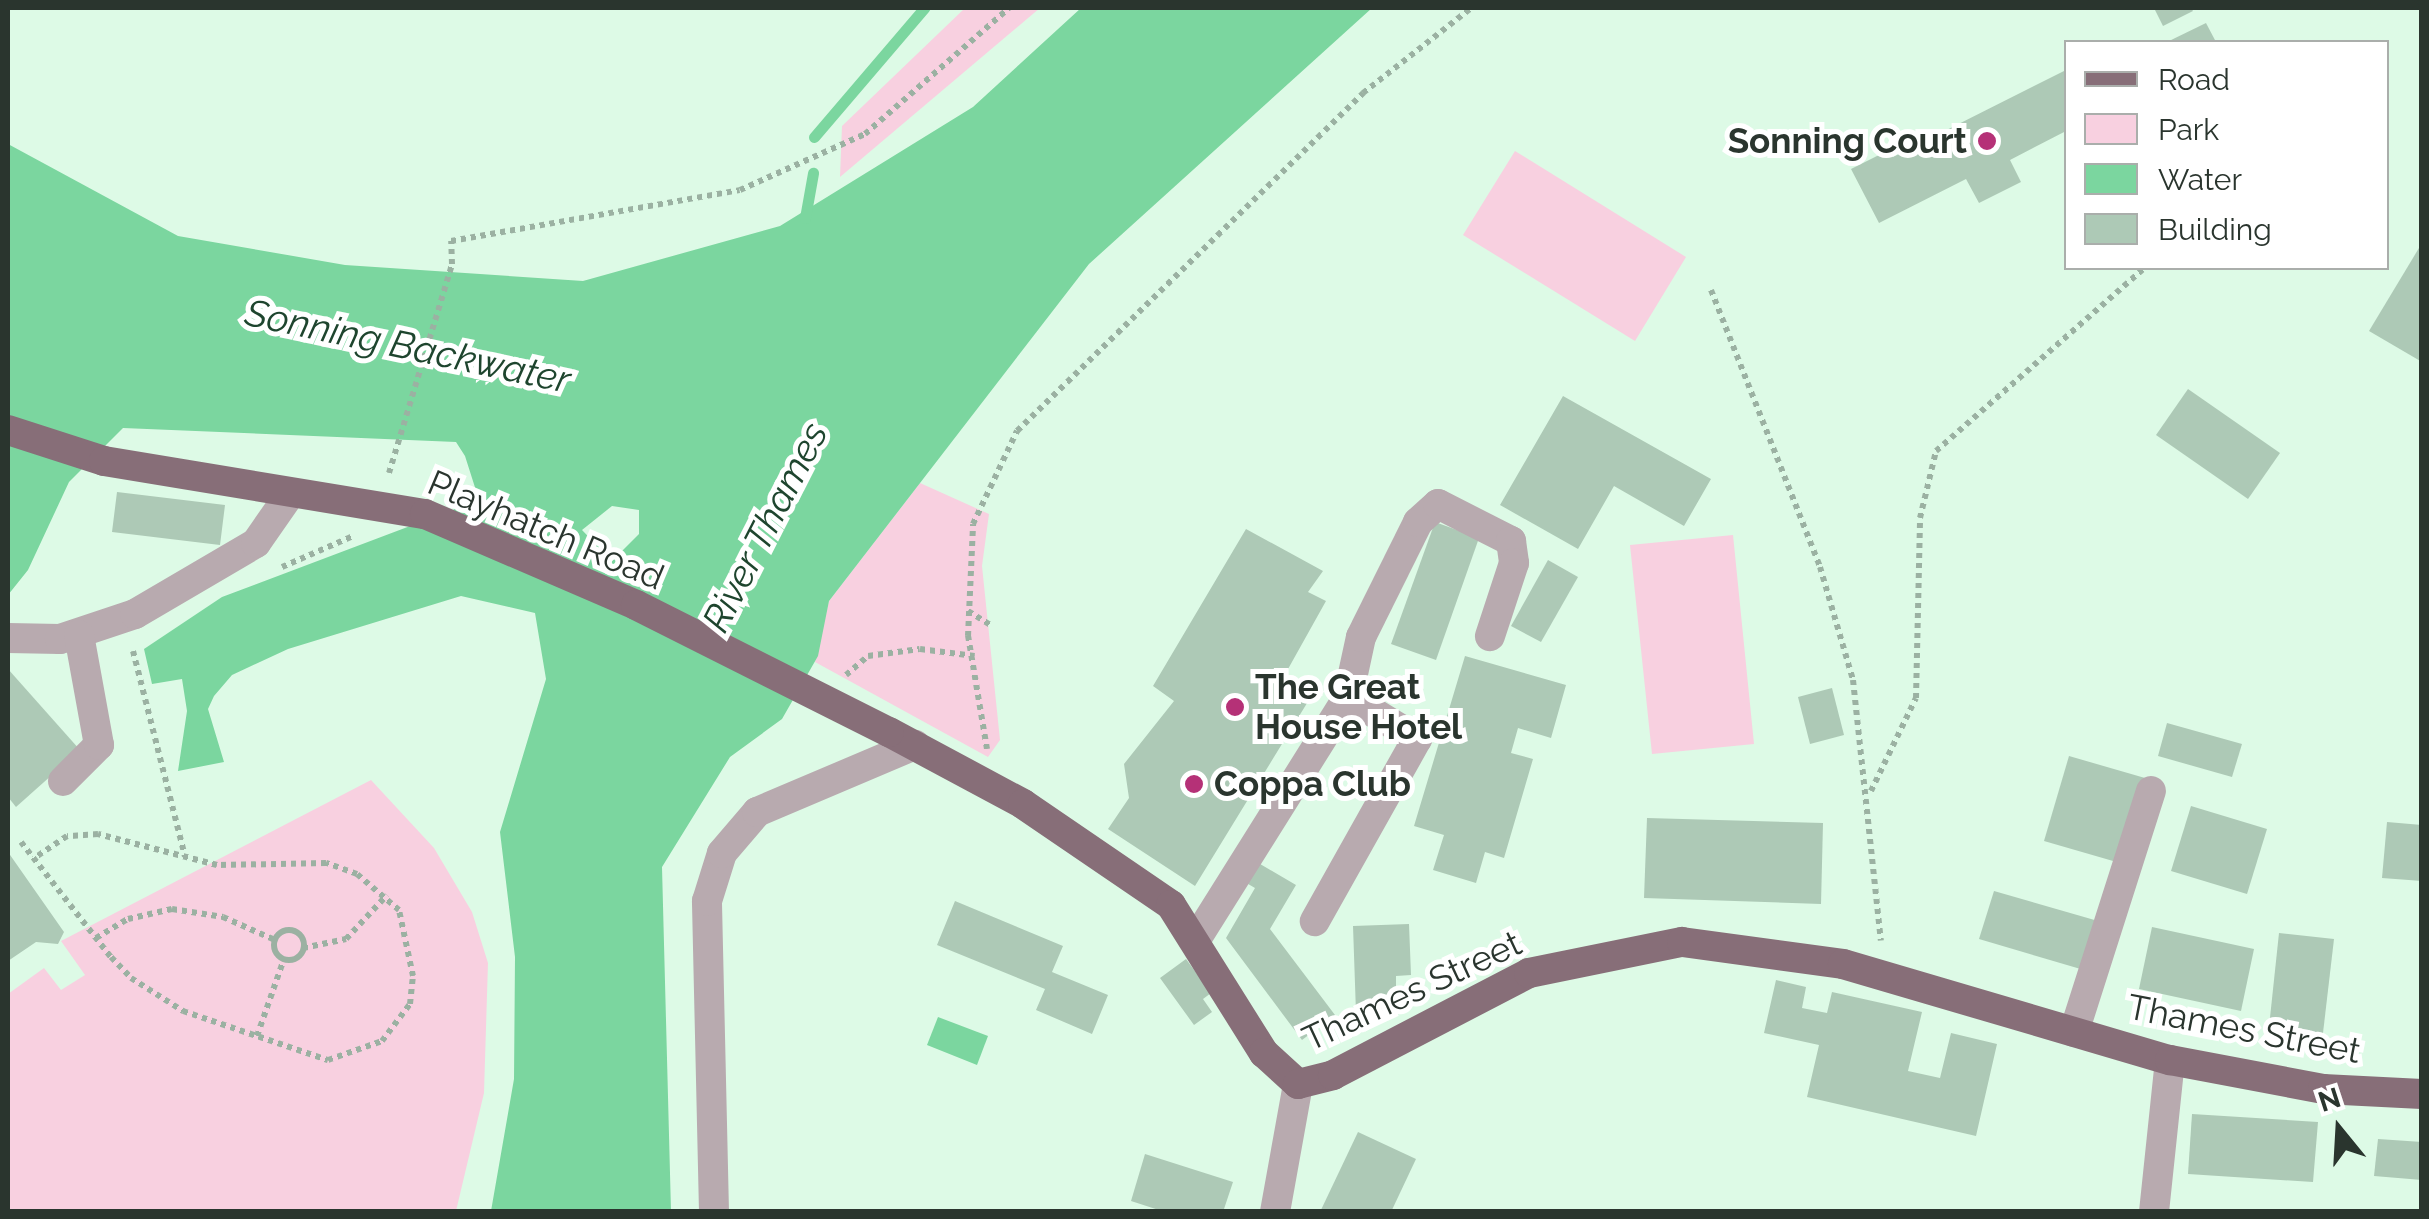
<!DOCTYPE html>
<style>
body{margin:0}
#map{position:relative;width:2429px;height:1219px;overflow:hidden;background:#ddfae6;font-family:Raleway,sans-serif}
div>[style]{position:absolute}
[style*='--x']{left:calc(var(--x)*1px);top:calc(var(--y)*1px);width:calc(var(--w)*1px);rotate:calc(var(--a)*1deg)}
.green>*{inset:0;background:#f8d0e0}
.water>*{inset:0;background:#7bd69f}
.stream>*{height:11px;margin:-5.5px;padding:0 5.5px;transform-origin:5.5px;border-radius:5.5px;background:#7bd69f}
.building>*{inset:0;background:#adc9b6}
.path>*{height:6px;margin-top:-3px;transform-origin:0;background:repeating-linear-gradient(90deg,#9bb1a2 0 5px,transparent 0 10px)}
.path>.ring{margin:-3px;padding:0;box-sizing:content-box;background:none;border:6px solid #9bb1a2;border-radius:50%}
.minor>*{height:30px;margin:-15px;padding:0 15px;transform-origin:15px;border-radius:15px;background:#b8aaaf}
.major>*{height:30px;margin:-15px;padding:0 15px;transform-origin:15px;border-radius:15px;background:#876e78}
.major-bridge>*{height:30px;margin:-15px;padding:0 15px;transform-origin:15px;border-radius:15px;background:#876e78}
.dots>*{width:28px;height:28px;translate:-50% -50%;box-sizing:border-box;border:5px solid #fff;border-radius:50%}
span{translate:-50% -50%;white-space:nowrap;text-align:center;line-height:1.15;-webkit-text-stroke:10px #fff;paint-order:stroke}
.poi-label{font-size:35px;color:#2a352e;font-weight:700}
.right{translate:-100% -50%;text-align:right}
.left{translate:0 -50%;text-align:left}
.street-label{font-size:35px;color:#2a352e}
.water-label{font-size:38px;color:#1e452e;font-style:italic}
.frame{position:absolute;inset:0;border:10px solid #2a352e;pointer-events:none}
.legend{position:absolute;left:2064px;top:40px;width:325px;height:230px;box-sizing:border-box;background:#fff;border:2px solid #aaaeab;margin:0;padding:12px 18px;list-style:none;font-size:30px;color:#2a352e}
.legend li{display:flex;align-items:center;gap:20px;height:50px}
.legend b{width:50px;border:2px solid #aaaeab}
.north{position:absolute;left:2289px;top:1079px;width:100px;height:100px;-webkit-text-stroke:8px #fff;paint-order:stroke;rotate:342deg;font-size:28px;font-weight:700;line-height:40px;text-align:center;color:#2a352e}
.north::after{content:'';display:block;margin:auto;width:35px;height:45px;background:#2a352e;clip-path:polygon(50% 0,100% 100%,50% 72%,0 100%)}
</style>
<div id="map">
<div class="green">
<i style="clip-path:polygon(965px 8px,1040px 8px,840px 177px,842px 126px)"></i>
<i style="clip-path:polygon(1515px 151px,1686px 257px,1635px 341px,1463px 235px)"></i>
<i style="clip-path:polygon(920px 483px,989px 514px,982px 566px,1000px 740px,988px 757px,815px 662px,829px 601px)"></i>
<i style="clip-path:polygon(1733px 535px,1754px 744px,1652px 754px,1630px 545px)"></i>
<i style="clip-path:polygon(371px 780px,434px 848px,472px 912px,488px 963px,484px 1093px,456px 1211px,8px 1211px,8px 994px,44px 968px,61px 990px,85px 975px,61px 941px)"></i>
</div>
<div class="water">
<i style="clip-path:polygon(evenodd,1081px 8px,1372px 8px,1089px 264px,829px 601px,818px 656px,782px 719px,730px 757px,662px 867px,671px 1211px,491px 1211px,514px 1079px,515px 957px,500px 832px,546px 679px,535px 613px,461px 596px,288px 649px,232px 675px,214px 696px,208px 709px,224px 762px,178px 771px,187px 711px,182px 679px,152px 684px,144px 649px,222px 597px,479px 500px,465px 456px,456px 442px,123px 428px,69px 482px,28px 570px,8px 595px,8px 144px,178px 236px,345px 265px,583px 281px,780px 226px,973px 107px,1081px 8px,612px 506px,639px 510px,639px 534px,612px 561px,582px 530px,612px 506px)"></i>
<i style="clip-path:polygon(938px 1017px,988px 1036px,977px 1065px,927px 1045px)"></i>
</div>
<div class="stream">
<i style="--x:814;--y:137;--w:170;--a:-49.5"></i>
<i style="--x:805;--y:218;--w:46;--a:-79.9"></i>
</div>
<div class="building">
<i style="clip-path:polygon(2154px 8px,2191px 8px,2193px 11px,2163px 26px)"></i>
<i style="clip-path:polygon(2206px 23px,2216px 42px,2167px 42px)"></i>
<i style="clip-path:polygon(2066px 70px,2066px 131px,2010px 160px,2021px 182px,1979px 203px,1966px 179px,1879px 223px,1851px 169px,1889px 150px,1893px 157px)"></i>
<i style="clip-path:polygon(2422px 243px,2422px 362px,2369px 331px)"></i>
<i style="clip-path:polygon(2188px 389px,2280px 453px,2248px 499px,2156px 435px)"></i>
<i style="clip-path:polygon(1563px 396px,1711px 479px,1684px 526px,1614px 486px,1578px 549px,1500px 505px)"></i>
<i style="clip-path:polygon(117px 492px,225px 505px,220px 545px,112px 532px)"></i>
<i style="clip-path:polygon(1435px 522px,1479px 538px,1436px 660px,1391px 644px)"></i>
<i style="clip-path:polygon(1246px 529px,1323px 571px,1308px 592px,1326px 601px,1283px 678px,1312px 695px,1195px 886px,1108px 829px,1129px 798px,1124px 764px,1174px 701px,1153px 686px)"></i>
<i style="clip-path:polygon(1548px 560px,1578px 577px,1541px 642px,1511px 626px)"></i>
<i style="clip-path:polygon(1465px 656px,1566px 685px,1551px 738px,1518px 728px,1511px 753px,1533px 759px,1504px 858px,1485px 852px,1476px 883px,1433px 870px,1444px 835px,1414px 826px)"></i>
<i style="clip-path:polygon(8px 669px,80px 750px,16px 807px,8px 797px)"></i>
<i style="clip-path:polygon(1832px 688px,1844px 735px,1810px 744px,1798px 697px)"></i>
<i style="clip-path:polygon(2167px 723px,2242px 744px,2232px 777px,2158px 756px)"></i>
<i style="clip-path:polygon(2069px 756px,2145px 778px,2120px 863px,2044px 841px)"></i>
<i style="clip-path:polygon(2191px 806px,2267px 829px,2247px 894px,2171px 871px)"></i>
<i style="clip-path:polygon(1647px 818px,1823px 823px,1821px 904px,1644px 898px)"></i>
<i style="clip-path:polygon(2387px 822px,2422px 825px,2422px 881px,2382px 878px)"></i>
<i style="clip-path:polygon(8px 852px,64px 932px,58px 944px,36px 942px,8px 961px)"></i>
<i style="clip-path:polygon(1255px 861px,1296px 885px,1270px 929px,1335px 1015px,1302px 1040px,1226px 938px,1255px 888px,1243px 881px)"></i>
<i style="clip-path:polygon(1994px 891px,2098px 921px,2084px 970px,1979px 939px)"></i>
<i style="clip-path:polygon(955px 901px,1063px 946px,1052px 972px,1108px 995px,1092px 1034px,1036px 1010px,1045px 989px,937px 945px)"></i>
<i style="clip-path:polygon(1409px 924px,1411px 975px,1396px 976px,1396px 1011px,1356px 1013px,1353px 926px)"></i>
<i style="clip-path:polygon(2152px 927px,2254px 949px,2241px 1011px,2139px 989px)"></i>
<i style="clip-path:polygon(2279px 933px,2334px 939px,2323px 1033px,2269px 1027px)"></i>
<i style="clip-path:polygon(1186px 959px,1211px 993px,1203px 999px,1212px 1012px,1194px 1025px,1160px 978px)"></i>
<i style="clip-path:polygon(1776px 980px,1806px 987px,1802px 1008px,1827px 1013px,1832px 992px,1922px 1012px,1908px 1071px,1940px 1078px,1951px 1033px,1997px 1044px,1976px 1136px,1807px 1097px,1819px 1045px,1764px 1033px)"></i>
<i style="clip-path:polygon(2192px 1114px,2318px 1122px,2313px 1182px,2188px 1174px)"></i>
<i style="clip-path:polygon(1358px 1132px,1416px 1159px,1391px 1212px,1320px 1212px)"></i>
<i style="clip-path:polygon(2378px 1139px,2422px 1142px,2422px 1180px,2374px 1176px)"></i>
<i style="clip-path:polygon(1145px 1154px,1233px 1182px,1223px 1212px,1165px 1212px,1131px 1201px)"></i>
</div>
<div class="path">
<i style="--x:1711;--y:290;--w:298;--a:68.5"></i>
<i style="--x:1820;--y:567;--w:118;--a:73.7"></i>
<i style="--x:1853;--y:680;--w:262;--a:83.9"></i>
<i style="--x:389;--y:473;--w:218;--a:-73.2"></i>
<i style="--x:452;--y:264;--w:23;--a:-92"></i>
<i style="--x:451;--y:241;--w:293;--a:-10"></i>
<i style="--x:740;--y:190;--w:137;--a:-24.1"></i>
<i style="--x:865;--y:134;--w:191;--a:-41.2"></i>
<i style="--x:282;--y:567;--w:77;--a:-23.6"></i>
<i style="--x:968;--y:611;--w:26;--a:32"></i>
<i style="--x:133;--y:651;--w:212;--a:75.8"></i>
<i style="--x:846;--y:675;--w:29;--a:-41"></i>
<i style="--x:868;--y:656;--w:52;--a:-7.7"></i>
<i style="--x:920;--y:649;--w:55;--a:7.3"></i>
<i style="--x:987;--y:749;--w:115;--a:-99.5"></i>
<i style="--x:968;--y:636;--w:112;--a:-87.4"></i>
<i style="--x:973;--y:524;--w:103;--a:-64.7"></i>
<i style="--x:1017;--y:431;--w:484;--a:-44.3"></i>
<i style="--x:1363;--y:93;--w:137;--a:-38.2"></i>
<i style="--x:1871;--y:791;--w:103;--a:-64.2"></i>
<i style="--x:1916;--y:698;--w:180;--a:-88.7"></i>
<i style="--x:1920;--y:518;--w:69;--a:-76.6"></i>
<i style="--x:1936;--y:451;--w:277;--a:-41.3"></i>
<i style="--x:21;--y:842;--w:146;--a:52"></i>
<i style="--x:111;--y:957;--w:29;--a:46"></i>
<i style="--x:131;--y:978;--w:62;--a:32.4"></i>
<i style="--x:183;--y:1011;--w:153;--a:18.7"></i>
<i style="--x:328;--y:1060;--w:57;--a:-19.4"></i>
<i style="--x:382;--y:1041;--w:46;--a:-52.9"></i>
<i style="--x:410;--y:1004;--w:28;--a:-84"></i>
<i style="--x:413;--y:976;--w:67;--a:-102"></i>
<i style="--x:399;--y:910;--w:55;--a:-139.4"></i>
<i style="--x:357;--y:874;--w:33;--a:-160"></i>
<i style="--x:326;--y:863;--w:109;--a:178.9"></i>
<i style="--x:217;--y:865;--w:123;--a:-165.4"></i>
<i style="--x:98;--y:834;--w:31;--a:176"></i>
<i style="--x:67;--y:836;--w:40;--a:146"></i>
<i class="ring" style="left:274px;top:930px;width:24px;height:24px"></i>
<i style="--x:96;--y:938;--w:37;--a:-31"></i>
<i style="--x:128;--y:919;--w:45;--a:-12.8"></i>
<i style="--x:172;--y:909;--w:52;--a:8.9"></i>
<i style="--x:223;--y:917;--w:57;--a:23.9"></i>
<i style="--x:303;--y:948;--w:44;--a:-11.8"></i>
<i style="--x:346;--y:939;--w:60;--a:-47"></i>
<i style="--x:257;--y:1036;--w:82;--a:-70.7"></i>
</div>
<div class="minor">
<i style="--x:8;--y:638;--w:52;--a:1.1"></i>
<i style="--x:60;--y:639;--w:79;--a:-18.4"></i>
<i style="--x:135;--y:614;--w:140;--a:-30.4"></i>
<i style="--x:256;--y:543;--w:60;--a:-55.2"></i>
<i style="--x:1348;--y:697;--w:61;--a:-77.8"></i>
<i style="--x:1361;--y:637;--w:128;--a:-63.6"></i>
<i style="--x:1418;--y:522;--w:27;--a:-42"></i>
<i style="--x:1438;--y:504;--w:82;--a:26.9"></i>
<i style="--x:1511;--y:541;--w:22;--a:82"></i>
<i style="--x:1514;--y:563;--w:77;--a:108.2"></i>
<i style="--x:63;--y:781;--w:51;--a:-45"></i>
<i style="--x:99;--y:745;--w:112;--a:-100.3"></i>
<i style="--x:1195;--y:941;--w:288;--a:-57.9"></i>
<i style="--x:1348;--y:697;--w:81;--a:31.3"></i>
<i style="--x:1417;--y:739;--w:209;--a:119.3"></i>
<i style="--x:2074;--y:1032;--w:253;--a:-72.3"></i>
<i style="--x:714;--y:1212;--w:311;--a:-91.3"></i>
<i style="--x:707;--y:901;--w:50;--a:-72.6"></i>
<i style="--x:722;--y:853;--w:54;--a:-49.5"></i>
<i style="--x:757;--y:812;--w:172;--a:-23"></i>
<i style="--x:1275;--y:1212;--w:130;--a:-79.8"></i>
<i style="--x:2154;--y:1212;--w:153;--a:-84"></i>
</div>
<div class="major">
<i style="--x:8;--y:430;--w:101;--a:17.9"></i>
<i style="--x:104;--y:461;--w:325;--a:9.4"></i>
<i style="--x:889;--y:732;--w:152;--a:28.2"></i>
<i style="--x:1023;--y:804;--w:179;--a:34.3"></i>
<i style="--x:1171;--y:905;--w:175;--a:57.9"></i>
<i style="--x:1264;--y:1053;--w:46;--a:42.4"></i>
<i style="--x:1298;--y:1084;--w:36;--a:-14"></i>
<i style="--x:1333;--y:1075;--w:221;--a:-27.5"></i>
<i style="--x:1529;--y:973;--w:156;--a:-11.5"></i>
<i style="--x:1682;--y:942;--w:162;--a:7.8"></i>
<i style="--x:1843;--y:964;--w:341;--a:16.4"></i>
<i style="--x:2170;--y:1060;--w:156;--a:10.7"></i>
<i style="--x:2323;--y:1089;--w:99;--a:2.9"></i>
</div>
<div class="major-bridge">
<i style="--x:425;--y:514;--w:230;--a:23.3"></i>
<i style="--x:636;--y:605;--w:283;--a:26.7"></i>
</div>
<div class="dots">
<i style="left:1987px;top:141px;background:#b53177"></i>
<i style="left:1235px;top:707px;background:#b53177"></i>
<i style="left:1194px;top:784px;background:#b53177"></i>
</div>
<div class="poi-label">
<span class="right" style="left:1967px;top:141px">Sonning Court</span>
<span class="left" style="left:1255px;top:707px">The Great<br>House Hotel</span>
<span class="left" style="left:1214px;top:784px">Coppa Club</span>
</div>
<div class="street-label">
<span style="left:546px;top:530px;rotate:23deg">Playhatch Road</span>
<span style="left:1412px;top:991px;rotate:-25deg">Thames Street</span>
<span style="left:2244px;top:1029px;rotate:11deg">Thames Street</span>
</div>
<div class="water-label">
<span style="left:408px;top:346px;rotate:12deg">Sonning Backwater</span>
<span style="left:765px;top:527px;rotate:-63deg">River Thames</span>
</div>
<div class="frame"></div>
<ul class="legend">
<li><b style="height:12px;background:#876e78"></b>Road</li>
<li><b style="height:28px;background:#f8d0e0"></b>Park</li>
<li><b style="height:28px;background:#7bd69f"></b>Water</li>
<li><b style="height:28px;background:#adc9b6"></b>Building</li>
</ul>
<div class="north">N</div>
</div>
